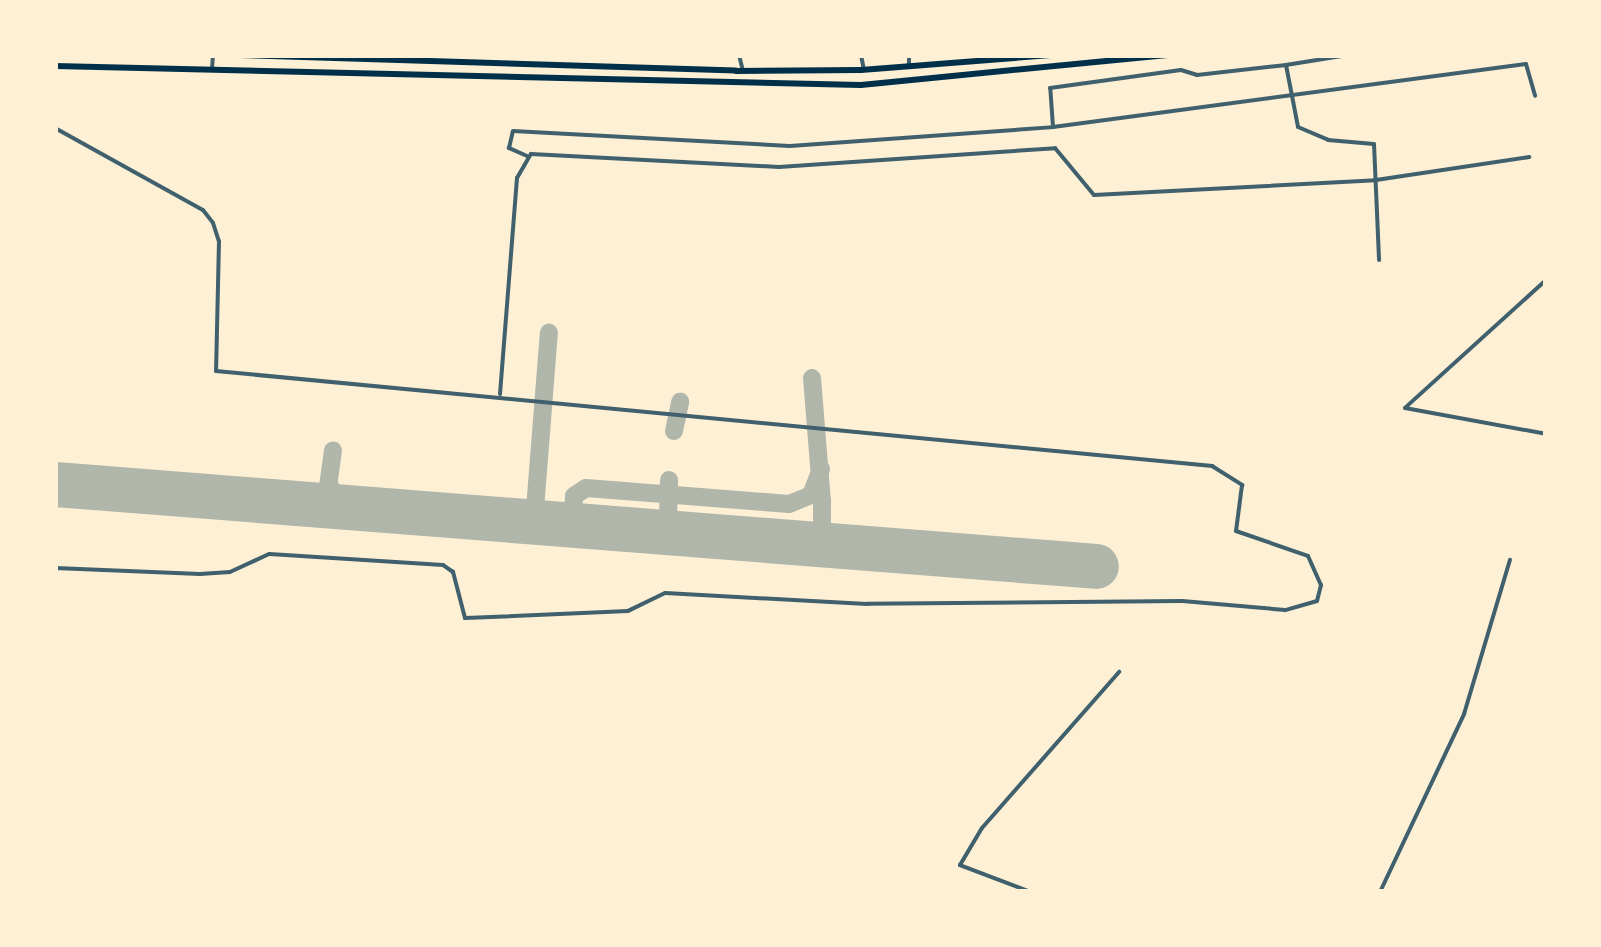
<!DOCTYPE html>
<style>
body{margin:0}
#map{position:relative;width:1601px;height:947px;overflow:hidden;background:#fdf0d5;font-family:Helvetica,sans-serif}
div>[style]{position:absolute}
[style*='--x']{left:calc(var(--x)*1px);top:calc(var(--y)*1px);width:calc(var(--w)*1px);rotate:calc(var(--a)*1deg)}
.taxiway>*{height:18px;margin:-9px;padding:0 9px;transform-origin:9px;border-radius:9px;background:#b1b6ab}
.runway>*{height:45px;margin:-22.5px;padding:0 22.5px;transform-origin:22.5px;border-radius:22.5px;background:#b1b6ab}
.minor>*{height:4px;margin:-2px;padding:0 2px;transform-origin:2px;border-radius:2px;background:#3f606c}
.trunk>*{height:6px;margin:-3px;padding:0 3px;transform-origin:3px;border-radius:3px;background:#003049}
span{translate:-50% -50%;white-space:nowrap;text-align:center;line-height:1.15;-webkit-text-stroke:9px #fdf0d5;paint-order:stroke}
.frame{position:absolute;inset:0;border:58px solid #fdf0d5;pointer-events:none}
</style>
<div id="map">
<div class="taxiway">
<i style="--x:812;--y:378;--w:123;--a:85.4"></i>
<i style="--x:822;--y:501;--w:35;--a:90"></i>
<i style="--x:822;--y:536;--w:11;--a:135"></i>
<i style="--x:674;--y:431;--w:30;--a:-78"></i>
<i style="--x:55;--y:476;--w:30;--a:20"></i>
<i style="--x:330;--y:486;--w:16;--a:63"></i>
<i style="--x:337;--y:500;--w:31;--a:17"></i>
<i style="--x:300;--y:504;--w:29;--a:-20"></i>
<i style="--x:327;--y:494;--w:44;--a:-82.2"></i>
<i style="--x:517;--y:521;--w:22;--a:-34"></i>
<i style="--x:535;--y:509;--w:177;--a:-85.5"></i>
<i style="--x:668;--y:524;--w:20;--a:30"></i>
<i style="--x:572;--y:525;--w:29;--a:-86"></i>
<i style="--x:574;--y:496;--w:14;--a:-34"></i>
<i style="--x:586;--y:488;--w:204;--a:4.5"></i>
<i style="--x:789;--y:504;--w:24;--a:-22"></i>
<i style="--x:811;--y:495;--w:28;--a:-69"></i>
<i style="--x:658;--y:532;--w:13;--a:-39"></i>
<i style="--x:668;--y:524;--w:44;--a:-88.7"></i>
</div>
<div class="runway">
<i style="--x:55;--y:484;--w:1044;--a:4.5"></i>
</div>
<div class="minor">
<i style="--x:739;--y:55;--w:16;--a:76"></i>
<i style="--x:861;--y:55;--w:15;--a:79"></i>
<i style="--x:909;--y:55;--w:12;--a:90"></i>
<i style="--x:1348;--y:55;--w:63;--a:170.8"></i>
<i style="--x:1286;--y:65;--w:63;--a:79"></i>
<i style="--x:1298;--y:127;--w:33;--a:23"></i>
<i style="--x:1328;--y:140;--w:46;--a:5"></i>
<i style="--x:1374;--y:144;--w:116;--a:87.5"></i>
<i style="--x:212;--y:69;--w:14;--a:-86"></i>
<i style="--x:1053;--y:127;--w:477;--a:-7.6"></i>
<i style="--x:1526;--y:64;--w:33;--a:74"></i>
<i style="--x:55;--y:128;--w:169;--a:29"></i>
<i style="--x:203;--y:210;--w:16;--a:52"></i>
<i style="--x:213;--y:223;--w:19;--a:72"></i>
<i style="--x:219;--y:241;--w:130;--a:91.3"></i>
<i style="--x:216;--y:371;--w:1001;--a:5.45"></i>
<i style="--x:1212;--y:466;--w:36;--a:32"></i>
<i style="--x:1242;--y:485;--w:46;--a:97.4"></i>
<i style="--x:1236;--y:531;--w:76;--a:19.1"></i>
<i style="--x:1308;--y:556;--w:32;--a:66"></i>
<i style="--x:1321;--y:585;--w:16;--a:104"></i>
<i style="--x:1317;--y:601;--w:33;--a:164"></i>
<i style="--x:1285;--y:610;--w:103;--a:-175"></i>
<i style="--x:1182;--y:601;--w:315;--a:179.5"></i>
<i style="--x:867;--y:604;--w:202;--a:-176.9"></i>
<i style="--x:665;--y:593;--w:41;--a:154.1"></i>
<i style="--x:628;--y:611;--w:163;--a:177.5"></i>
<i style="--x:465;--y:618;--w:48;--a:-104.6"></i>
<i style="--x:453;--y:572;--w:12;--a:-145"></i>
<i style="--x:443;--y:565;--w:174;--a:-176.4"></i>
<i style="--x:269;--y:554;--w:43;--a:155.2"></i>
<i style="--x:230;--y:572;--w:30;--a:176"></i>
<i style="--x:200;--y:574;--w:145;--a:-177.6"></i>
<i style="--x:527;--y:156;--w:20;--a:-156"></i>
<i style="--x:509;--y:148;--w:17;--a:-77"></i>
<i style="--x:513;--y:131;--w:277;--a:3.1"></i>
<i style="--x:790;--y:146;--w:264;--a:-4.1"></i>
<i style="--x:1053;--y:127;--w:39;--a:-94"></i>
<i style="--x:1050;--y:88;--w:132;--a:-7.8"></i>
<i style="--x:1181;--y:70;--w:17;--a:17"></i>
<i style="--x:1197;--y:75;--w:90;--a:-6.4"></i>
<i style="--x:1546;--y:280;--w:190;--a:137.8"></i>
<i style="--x:1405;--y:408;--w:143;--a:10.4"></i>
<i style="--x:500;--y:394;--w:217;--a:-85.5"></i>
<i style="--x:517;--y:178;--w:28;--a:-60"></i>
<i style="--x:531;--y:154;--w:248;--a:3"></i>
<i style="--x:779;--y:167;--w:277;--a:-3.9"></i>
<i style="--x:1055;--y:148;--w:61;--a:50.3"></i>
<i style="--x:1094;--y:195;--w:282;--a:-3"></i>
<i style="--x:1376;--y:180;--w:155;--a:-8.5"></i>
<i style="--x:931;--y:892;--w:14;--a:0"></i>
<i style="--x:1031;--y:892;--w:76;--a:-159.2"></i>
<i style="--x:960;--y:865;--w:43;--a:-59.3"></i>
<i style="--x:982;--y:828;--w:208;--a:-48.7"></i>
<i style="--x:1380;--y:892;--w:197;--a:-64.7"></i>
<i style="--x:1464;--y:714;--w:161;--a:-73.4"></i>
</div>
<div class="trunk">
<i style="--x:240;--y:55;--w:496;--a:1.8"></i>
<i style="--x:736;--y:71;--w:125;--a:-0.5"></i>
<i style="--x:861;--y:70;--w:193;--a:-4.5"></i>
<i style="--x:55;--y:66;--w:806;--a:1.35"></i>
<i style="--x:861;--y:85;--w:308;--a:-5.6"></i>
</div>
<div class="frame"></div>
</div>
